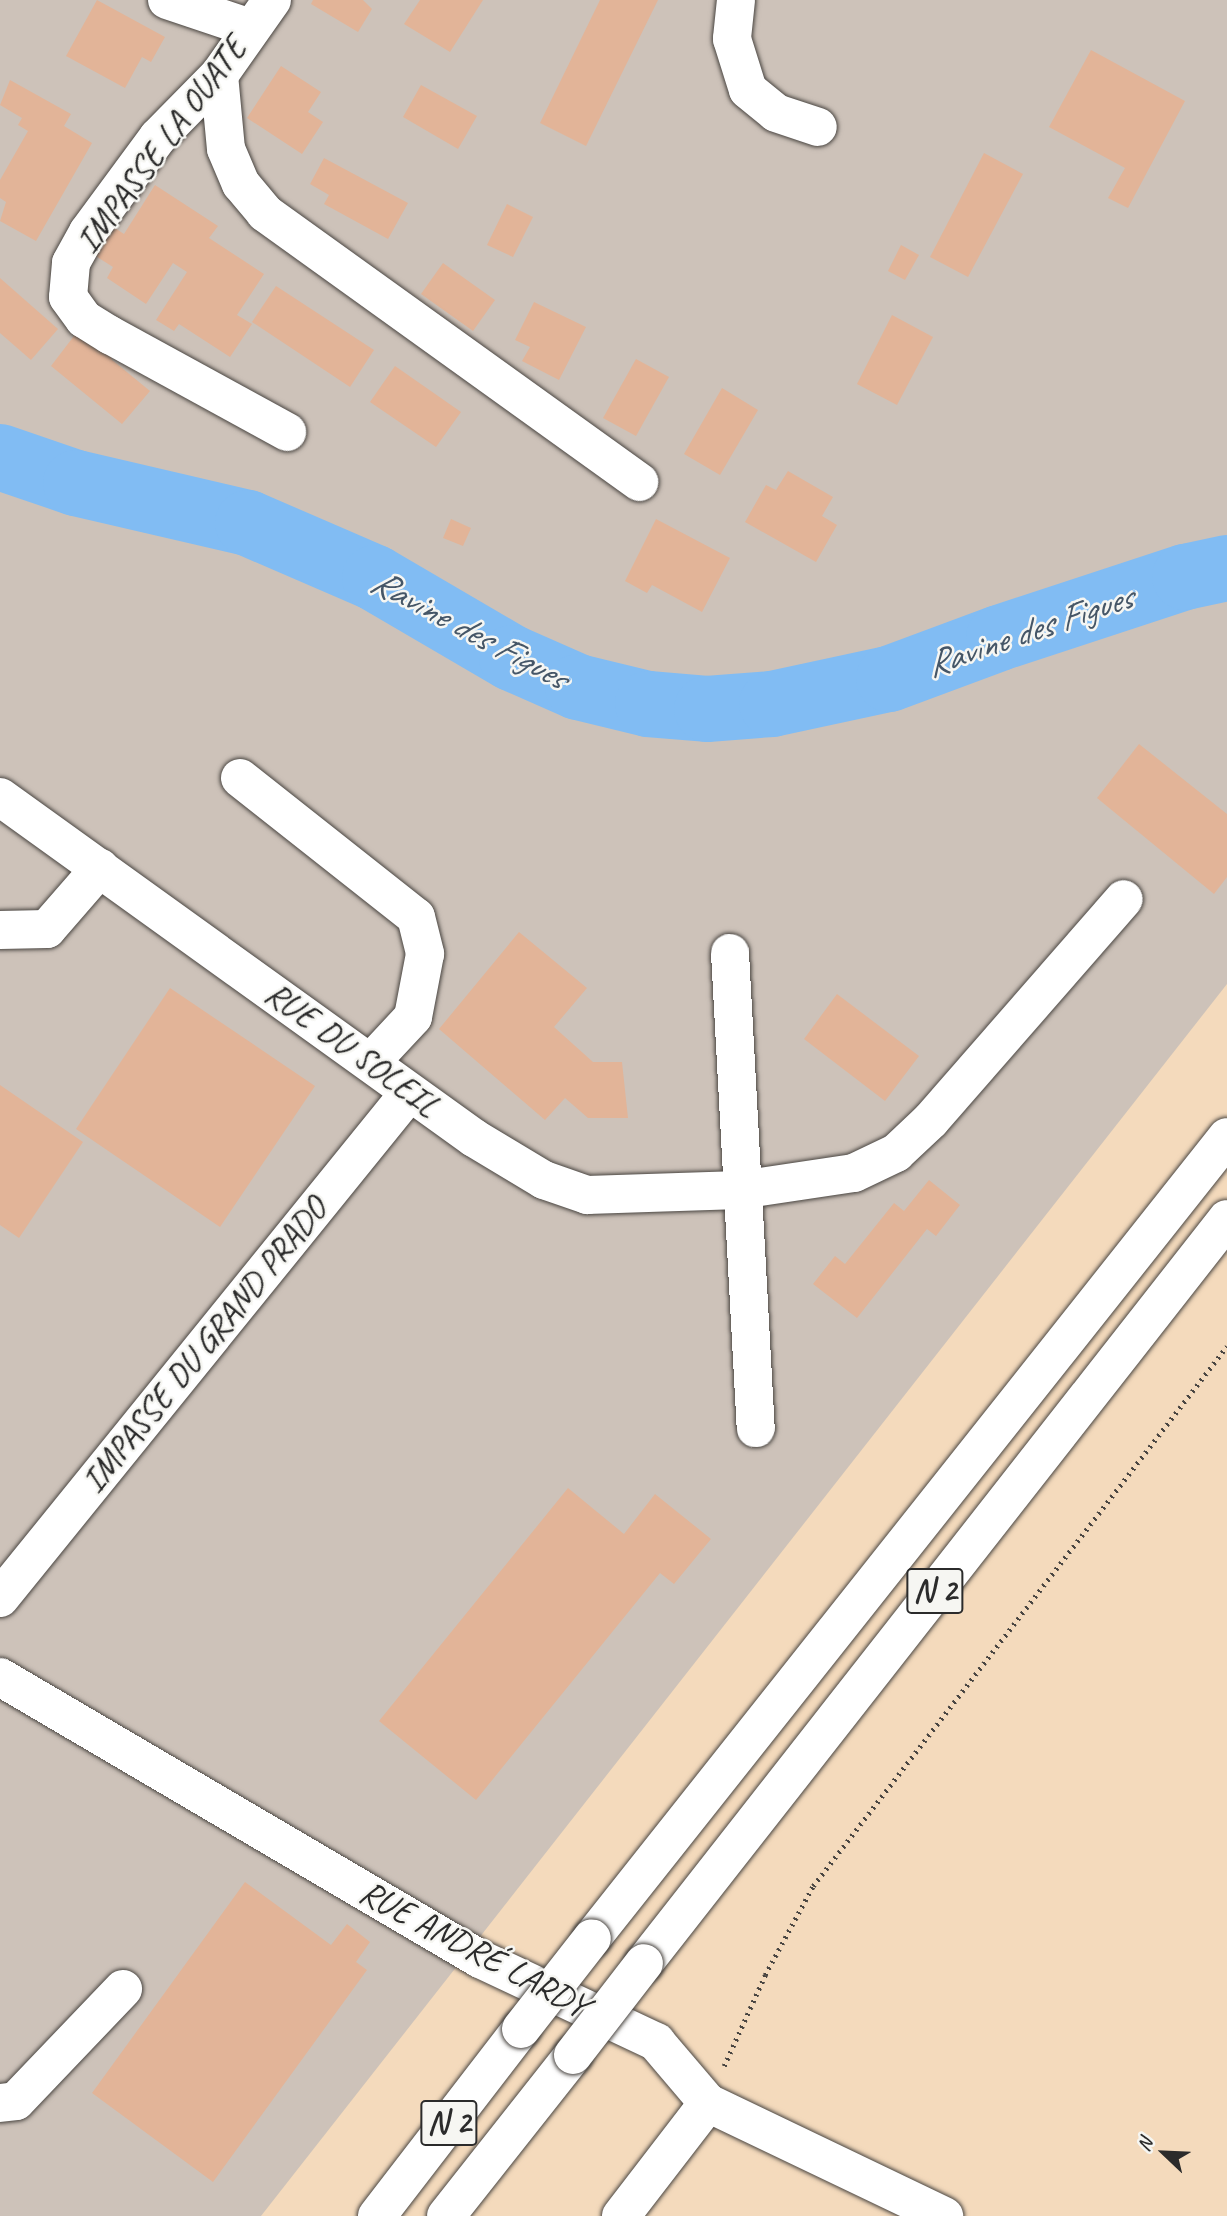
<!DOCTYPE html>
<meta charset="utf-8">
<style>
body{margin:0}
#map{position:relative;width:1227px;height:2216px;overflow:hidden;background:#f4dabc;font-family:Caveat,sans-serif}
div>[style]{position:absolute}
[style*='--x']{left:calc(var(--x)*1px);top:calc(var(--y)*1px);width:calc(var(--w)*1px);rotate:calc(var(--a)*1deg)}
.industrial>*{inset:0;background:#cdc2b9}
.river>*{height:66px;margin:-33px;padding:0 33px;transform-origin:33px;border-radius:33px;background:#81bcf3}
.building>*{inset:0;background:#e2b498}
.path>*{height:4.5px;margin-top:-2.25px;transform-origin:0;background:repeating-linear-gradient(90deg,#494541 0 2px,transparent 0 7px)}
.roads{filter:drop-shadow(0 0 2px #494541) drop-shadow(0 0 2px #494541)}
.minor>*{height:38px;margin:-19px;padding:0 19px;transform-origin:19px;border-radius:19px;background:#fff}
.highway>*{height:38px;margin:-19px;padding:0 19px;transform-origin:19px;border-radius:19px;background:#fff}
.bridges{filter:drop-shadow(0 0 2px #494541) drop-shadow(0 0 2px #494541)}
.highway-bridge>*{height:38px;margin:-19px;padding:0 19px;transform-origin:19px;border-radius:19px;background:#fff}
span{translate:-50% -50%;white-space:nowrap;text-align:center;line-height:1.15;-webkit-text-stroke:5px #f6f6f2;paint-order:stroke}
.shield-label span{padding:2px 5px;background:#f6f6f2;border:2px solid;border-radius:5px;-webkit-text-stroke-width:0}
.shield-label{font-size:33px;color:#2b2b2b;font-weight:700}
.street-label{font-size:35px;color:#2b2b2b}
.water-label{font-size:37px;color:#455667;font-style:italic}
.north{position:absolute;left:1129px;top:2118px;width:70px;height:70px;-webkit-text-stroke:5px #f6f6f2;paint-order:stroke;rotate:293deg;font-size:19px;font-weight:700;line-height:28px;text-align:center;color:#2b2b2b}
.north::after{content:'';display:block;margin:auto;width:24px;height:32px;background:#2b2b2b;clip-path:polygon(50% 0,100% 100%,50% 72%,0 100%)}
</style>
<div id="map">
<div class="industrial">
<i style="clip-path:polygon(0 0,1227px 0,1227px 984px,261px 2216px,0 2216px)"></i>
</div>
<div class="river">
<i style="--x:0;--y:457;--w:80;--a:18.9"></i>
<i style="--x:76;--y:483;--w:177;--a:13.1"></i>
<i style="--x:248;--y:523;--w:138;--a:23.4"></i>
<i style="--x:375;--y:578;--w:159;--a:30.3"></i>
<i style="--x:512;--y:658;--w:72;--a:23.7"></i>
<i style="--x:578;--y:687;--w:72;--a:13.7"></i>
<i style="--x:648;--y:704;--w:59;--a:4.8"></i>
<i style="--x:707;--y:709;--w:65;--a:-4.4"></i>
<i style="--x:772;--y:704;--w:120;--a:-12.1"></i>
<i style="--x:889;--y:679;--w:117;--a:-20.4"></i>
<i style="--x:999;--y:638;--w:196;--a:-18.2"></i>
<i style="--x:1185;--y:577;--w:43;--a:-12.1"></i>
</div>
<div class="building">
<i style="clip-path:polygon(97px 0,165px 37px,151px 62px,142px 57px,125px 88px,66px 56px)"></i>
<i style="clip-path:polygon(313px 0,363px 0,372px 9px,358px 32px,311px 4px)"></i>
<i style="clip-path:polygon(420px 0,483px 0,450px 52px,404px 24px)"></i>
<i style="clip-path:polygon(600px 0,658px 0,586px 146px,540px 123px)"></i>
<i style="clip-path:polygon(1091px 50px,1185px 101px,1128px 208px,1108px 198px,1125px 168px,1049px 127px)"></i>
<i style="clip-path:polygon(281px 66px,321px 92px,308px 112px,323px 122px,302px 154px,247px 118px)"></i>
<i style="clip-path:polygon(10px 80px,71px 114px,64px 126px,92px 143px,36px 241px,0 221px,6px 202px,0 198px,0 180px,28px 131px,18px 125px,22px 118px,0 105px)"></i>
<i style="clip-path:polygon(421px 85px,477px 116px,458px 149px,403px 117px)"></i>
<i style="clip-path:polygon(984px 153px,1023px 174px,968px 277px,930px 257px)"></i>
<i style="clip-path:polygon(324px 158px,408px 203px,388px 239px,324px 204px,329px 195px,310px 184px)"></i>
<i style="clip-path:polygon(155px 185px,218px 226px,209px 238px,264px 274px,237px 315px,252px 324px,230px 357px,179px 324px,174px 331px,156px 320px,187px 272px,173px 263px,146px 304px,107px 278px,113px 267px,94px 255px,112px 226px,124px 234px)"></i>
<i style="clip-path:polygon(507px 204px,533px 217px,513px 257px,487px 245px)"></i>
<i style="clip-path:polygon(901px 245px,919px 255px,905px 280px,888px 271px)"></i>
<i style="clip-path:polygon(443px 263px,495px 300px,473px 331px,421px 294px)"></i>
<i style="clip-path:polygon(0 278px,58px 329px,31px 360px,0 333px)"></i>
<i style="clip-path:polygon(276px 286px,374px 350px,350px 387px,252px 322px)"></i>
<i style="clip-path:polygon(534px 302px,586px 327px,559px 380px,522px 361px,530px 347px,515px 340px)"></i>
<i style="clip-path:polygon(892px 315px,933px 337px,897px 405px,857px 384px)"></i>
<i style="clip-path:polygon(77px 332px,119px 349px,111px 359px,150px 391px,122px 424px,51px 366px)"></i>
<i style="clip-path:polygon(636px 359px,669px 377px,636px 436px,603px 418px)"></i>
<i style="clip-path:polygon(395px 366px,461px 412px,436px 447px,370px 402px)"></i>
<i style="clip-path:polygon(722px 388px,758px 410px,720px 475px,684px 454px)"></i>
<i style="clip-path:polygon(788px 471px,833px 497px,822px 516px,837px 525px,816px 562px,745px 522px,766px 485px,776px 490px)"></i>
<i style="clip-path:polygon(451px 519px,471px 528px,463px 546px,443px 538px)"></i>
<i style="clip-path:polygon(656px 519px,730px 558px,702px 612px,652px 585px,647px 593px,625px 581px)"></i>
<i style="clip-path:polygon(1139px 744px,1227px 814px,1227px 877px,1214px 894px,1097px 798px)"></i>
<i style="clip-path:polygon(519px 932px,587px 988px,554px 1027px,593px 1062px,622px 1062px,628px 1118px,588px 1118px,565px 1098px,545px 1120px,439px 1029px)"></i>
<i style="clip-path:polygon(170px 988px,315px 1086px,220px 1227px,76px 1129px)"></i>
<i style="clip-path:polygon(837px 994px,919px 1056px,885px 1101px,804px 1039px)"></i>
<i style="clip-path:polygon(0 1085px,83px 1142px,19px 1238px,0 1225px)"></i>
<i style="clip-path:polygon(929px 1180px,960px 1205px,936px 1236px,927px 1229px,857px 1318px,813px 1284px,835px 1256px,845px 1264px,894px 1203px,904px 1211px)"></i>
<i style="clip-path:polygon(568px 1488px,624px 1534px,655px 1494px,711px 1539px,674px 1584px,660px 1573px,476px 1800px,379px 1721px)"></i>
<i style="clip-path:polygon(245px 1882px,331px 1945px,347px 1924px,370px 1942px,356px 1962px,367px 1970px,213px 2182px,92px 2093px)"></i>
</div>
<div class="path">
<i style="--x:724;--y:2066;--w:100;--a:-65.7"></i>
<i style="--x:765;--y:1975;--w:101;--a:-61.7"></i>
<i style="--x:813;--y:1886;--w:680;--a:-52.52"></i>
</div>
<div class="roads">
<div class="minor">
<i style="--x:167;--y:0;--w:88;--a:18.6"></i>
<i style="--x:272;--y:0;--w:92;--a:125.2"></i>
<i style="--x:219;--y:75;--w:87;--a:134.5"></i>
<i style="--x:158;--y:137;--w:118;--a:126.4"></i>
<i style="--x:88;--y:232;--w:35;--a:119"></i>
<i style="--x:71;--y:263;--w:34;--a:95"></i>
<i style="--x:68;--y:297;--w:27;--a:54"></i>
<i style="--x:84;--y:319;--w:31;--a:32"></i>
<i style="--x:110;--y:335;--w:202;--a:28.7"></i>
<i style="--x:736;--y:0;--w:39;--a:96"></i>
<i style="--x:732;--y:39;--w:53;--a:72.6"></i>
<i style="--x:748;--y:90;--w:36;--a:39"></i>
<i style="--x:776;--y:113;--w:44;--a:18.4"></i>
<i style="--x:219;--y:75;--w:74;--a:84.6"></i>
<i style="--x:226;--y:149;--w:38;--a:67"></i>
<i style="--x:241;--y:184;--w:38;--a:50"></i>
<i style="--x:265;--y:213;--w:461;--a:35.7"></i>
<i style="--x:240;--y:778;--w:224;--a:38.3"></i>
<i style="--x:416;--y:917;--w:38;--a:76"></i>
<i style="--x:425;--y:954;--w:64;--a:100.8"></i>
<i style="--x:413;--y:1017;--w:60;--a:133"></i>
<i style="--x:0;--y:797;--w:584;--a:35.73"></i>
<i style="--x:474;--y:1138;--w:82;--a:31"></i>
<i style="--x:544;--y:1180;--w:46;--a:19.2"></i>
<i style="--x:587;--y:1195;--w:153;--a:-1.9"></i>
<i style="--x:740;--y:1190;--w:115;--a:-8.5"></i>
<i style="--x:854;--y:1173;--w:47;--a:-25.5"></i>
<i style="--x:896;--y:1153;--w:48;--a:-43.3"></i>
<i style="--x:931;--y:1120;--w:293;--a:-48.9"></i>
<i style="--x:0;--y:930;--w:47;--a:-1.2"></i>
<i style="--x:47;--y:929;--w:81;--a:-49"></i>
<i style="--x:730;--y:953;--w:476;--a:86.9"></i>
<i style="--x:0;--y:1598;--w:650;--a:-51"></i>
<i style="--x:0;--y:1677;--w:557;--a:30.43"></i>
<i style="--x:480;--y:1959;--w:195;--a:25.2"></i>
<i style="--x:656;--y:2042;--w:80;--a:49.6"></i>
<i style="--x:708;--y:2103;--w:262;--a:25.6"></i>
<i style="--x:0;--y:2103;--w:16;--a:-7"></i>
<i style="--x:16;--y:2101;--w:155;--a:-46.3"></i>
<i style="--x:621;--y:2216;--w:143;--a:-52.4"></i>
</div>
<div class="highway">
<i style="--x:592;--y:1938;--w:1022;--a:-51.59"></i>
<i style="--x:644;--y:1963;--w:945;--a:-51.92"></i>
<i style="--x:377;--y:2216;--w:236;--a:-52.4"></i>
<i style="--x:446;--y:2216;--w:205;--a:-51.7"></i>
</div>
</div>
<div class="bridges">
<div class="highway-bridge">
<i style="--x:521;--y:2029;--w:115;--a:-52"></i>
<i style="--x:573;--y:2055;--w:116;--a:-52.3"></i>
</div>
</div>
<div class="shield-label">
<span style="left:935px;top:1591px">N 2</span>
<span style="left:449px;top:2123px">N 2</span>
</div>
<div class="street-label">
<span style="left:161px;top:145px;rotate:-53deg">IMPASSE LA OUATE</span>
<span style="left:352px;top:1049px;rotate:36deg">RUE DU SOLEIL</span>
<span style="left:204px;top:1345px;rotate:-51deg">IMPASSE DU GRAND PRADO</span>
<span style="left:474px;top:1949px;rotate:28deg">RUE ANDRÉ LARDY</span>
</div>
<div class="water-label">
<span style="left:469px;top:629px;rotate:28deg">Ravine des Figues</span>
<span style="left:1029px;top:631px;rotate:-19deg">Ravine des Figues</span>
</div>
<div class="north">N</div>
</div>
